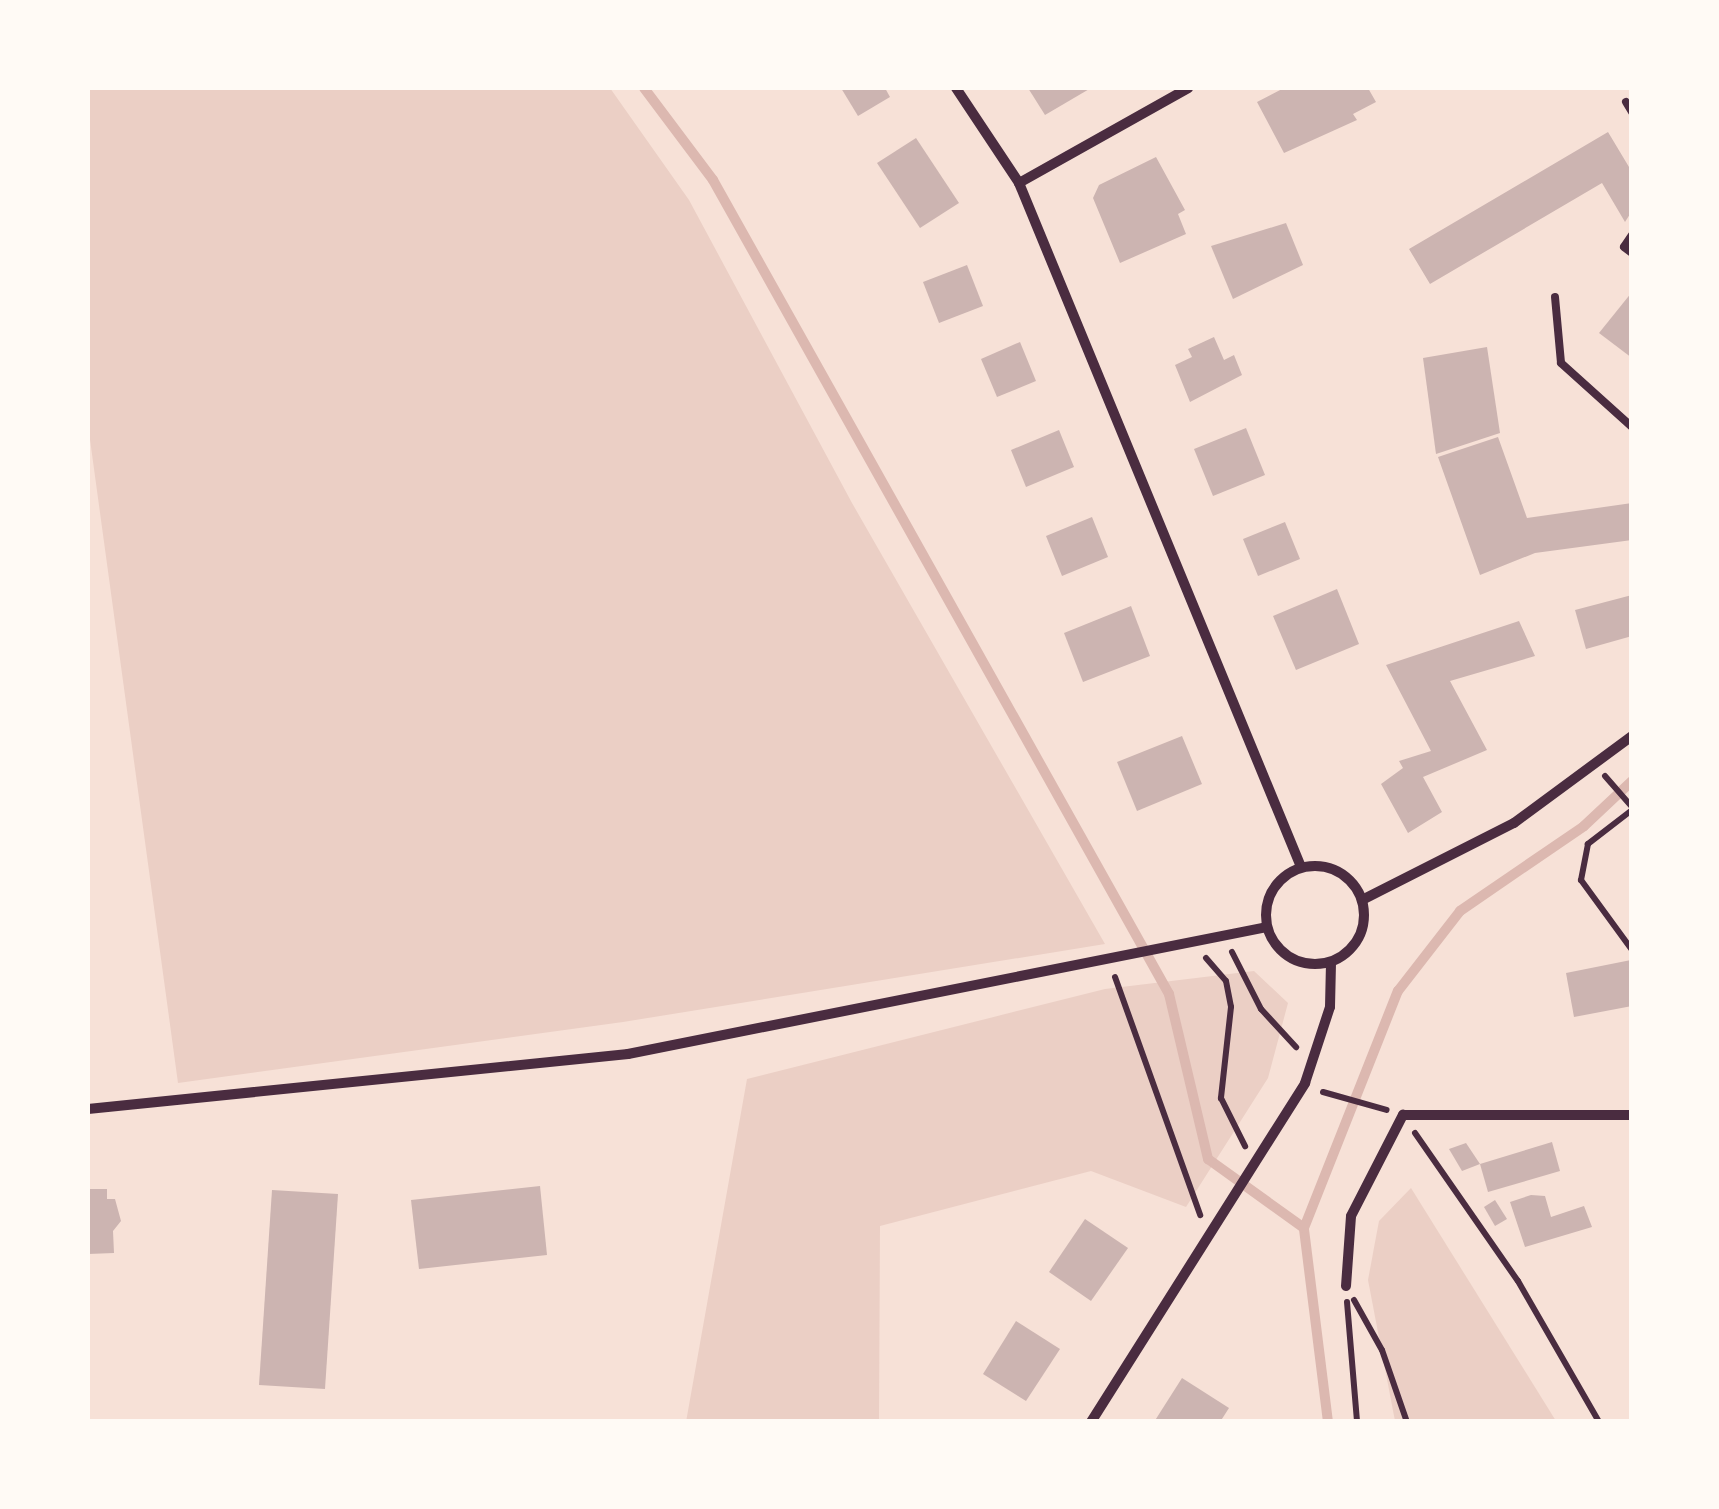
<!DOCTYPE html>
<style>
body{margin:0}
#map{position:relative;width:1719px;height:1509px;overflow:hidden;background:#f7e1d7;font-family:Lato,sans-serif}
div>[style]{position:absolute}
[style*='--x']{left:calc(var(--x)*1px);top:calc(var(--y)*1px);width:calc(var(--w)*1px);rotate:calc(var(--a)*1deg)}
.green>*{inset:0;background:#ebcfc5}
.stream>*{height:10px;margin:-5px;padding:0 5px;transform-origin:5px;border-radius:5px;background:#dcb8b0}
.building>*{inset:0;background:#ccb4b1}
.path>*{height:6px;margin:-3px;padding:0 3px;transform-origin:3px;border-radius:3px;background:#4a2c40}
.service>*{height:8px;margin:-4px;padding:0 4px;transform-origin:4px;border-radius:4px;background:#4a2c40}
.minor>*{height:10px;margin:-5px;padding:0 5px;transform-origin:5px;border-radius:5px;background:#4a2c40}
.minor>.ring{margin:-5px;padding:0;box-sizing:content-box;background:none;border:10px solid #4a2c40;border-radius:50%}
span{translate:-50% -50%;white-space:nowrap;text-align:center;line-height:1.15;-webkit-text-stroke:10px #fffaf5;paint-order:stroke}
.frame{position:absolute;inset:0;border:90px solid #fffaf5;pointer-events:none}
</style>
<div id="map">
<div class="green">
<i style="clip-path:polygon(88px 88px,610px 88px,689px 200px,852px 503px,1105px 944px,623px 1022px,178px 1083px,88px 425px)"></i>
<i style="clip-path:polygon(1254px 971px,1288px 1003px,1268px 1078px,1186px 1207px,1091px 1171px,880px 1226px,879px 1421px,686px 1422px,747px 1079px,1105px 989px)"></i>
<i style="clip-path:polygon(1411px 1188px,1556px 1421px,1395px 1421px,1368px 1280px,1379px 1221px)"></i>
</div>
<div class="stream">
<i style="--x:644;--y:88;--w:115;--a:53.1"></i>
<i style="--x:713;--y:180;--w:933;--a:60.74"></i>
<i style="--x:1169;--y:994;--w:170;--a:76.7"></i>
<i style="--x:1208;--y:1159;--w:118;--a:35.7"></i>
<i style="--x:1328;--y:1422;--w:195;--a:-97.1"></i>
<i style="--x:1304;--y:1228;--w:255;--a:-68.4"></i>
<i style="--x:1398;--y:991;--w:101;--a:-52.2"></i>
<i style="--x:1460;--y:911;--w:150;--a:-34.4"></i>
<i style="--x:1584;--y:826;--w:66;--a:-43.2"></i>
</div>
<div class="building">
<i style="clip-path:polygon(841px 88px,885px 88px,890px 97px,858px 116px)"></i>
<i style="clip-path:polygon(1028px 88px,1091px 88px,1045px 115px)"></i>
<i style="clip-path:polygon(1284px 88px,1368px 88px,1376px 102px,1353px 114px,1357px 120px,1284px 153px,1257px 102px)"></i>
<i style="clip-path:polygon(1608px 132px,1632px 172px,1632px 211px,1625px 222px,1602px 183px,1430px 284px,1409px 249px)"></i>
<i style="clip-path:polygon(916px 138px,959px 203px,920px 228px,877px 163px)"></i>
<i style="clip-path:polygon(1156px 157px,1185px 210px,1178px 214px,1186px 234px,1120px 263px,1093px 198px,1099px 185px)"></i>
<i style="clip-path:polygon(1286px 223px,1303px 265px,1233px 299px,1211px 246px)"></i>
<i style="clip-path:polygon(967px 265px,983px 306px,939px 323px,923px 282px)"></i>
<i style="clip-path:polygon(1632px 292px,1632px 358px,1599px 333px)"></i>
<i style="clip-path:polygon(1214px 337px,1224px 360px,1234px 355px,1242px 375px,1190px 402px,1175px 365px,1192px 357px,1188px 349px)"></i>
<i style="clip-path:polygon(1020px 342px,1036px 381px,997px 397px,981px 359px)"></i>
<i style="clip-path:polygon(1487px 347px,1500px 433px,1436px 454px,1423px 358px)"></i>
<i style="clip-path:polygon(1246px 428px,1265px 475px,1213px 496px,1194px 449px)"></i>
<i style="clip-path:polygon(1059px 430px,1074px 467px,1026px 487px,1011px 450px)"></i>
<i style="clip-path:polygon(1498px 437px,1527px 518px,1632px 503px,1632px 540px,1535px 553px,1480px 575px,1438px 457px)"></i>
<i style="clip-path:polygon(1092px 517px,1108px 557px,1062px 576px,1046px 536px)"></i>
<i style="clip-path:polygon(1285px 522px,1300px 559px,1258px 576px,1243px 539px)"></i>
<i style="clip-path:polygon(1337px 589px,1359px 644px,1296px 670px,1273px 616px)"></i>
<i style="clip-path:polygon(1632px 595px,1632px 636px,1586px 649px,1575px 610px)"></i>
<i style="clip-path:polygon(1131px 606px,1150px 656px,1083px 682px,1064px 633px)"></i>
<i style="clip-path:polygon(1519px 621px,1535px 656px,1450px 681px,1487px 750px,1423px 777px,1442px 812px,1408px 833px,1381px 784px,1403px 768px,1399px 761px,1431px 751px,1386px 665px)"></i>
<i style="clip-path:polygon(1182px 736px,1202px 784px,1137px 811px,1117px 762px)"></i>
<i style="clip-path:polygon(1631px 960px,1632px 1006px,1574px 1017px,1566px 973px)"></i>
<i style="clip-path:polygon(1552px 1142px,1560px 1171px,1488px 1192px,1480px 1164px)"></i>
<i style="clip-path:polygon(1466px 1143px,1480px 1164px,1462px 1171px,1449px 1149px)"></i>
<i style="clip-path:polygon(540px 1186px,547px 1255px,419px 1269px,411px 1200px)"></i>
<i style="clip-path:polygon(88px 1189px,107px 1189px,107px 1199px,115px 1199px,121px 1221px,113px 1231px,114px 1253px,88px 1254px)"></i>
<i style="clip-path:polygon(272px 1190px,338px 1194px,325px 1389px,259px 1385px)"></i>
<i style="clip-path:polygon(1531px 1195px,1545px 1196px,1551px 1217px,1584px 1206px,1592px 1227px,1525px 1247px,1510px 1202px)"></i>
<i style="clip-path:polygon(1495px 1200px,1507px 1219px,1495px 1226px,1484px 1207px)"></i>
<i style="clip-path:polygon(1085px 1219px,1128px 1248px,1091px 1301px,1049px 1272px)"></i>
<i style="clip-path:polygon(1016px 1321px,1060px 1349px,1026px 1401px,983px 1374px)"></i>
<i style="clip-path:polygon(1182px 1378px,1229px 1408px,1220px 1422px,1154px 1422px)"></i>
</div>
<div class="path">
<i style="--x:1605;--y:776;--w:41;--a:48.9"></i>
<i style="--x:1632;--y:810;--w:56;--a:142.3"></i>
<i style="--x:1588;--y:844;--w:37;--a:101"></i>
<i style="--x:1581;--y:880;--w:87;--a:53.9"></i>
<i style="--x:1232;--y:952;--w:64;--a:63"></i>
<i style="--x:1261;--y:1009;--w:52;--a:47.4"></i>
<i style="--x:1206;--y:958;--w:30;--a:49"></i>
<i style="--x:1226;--y:981;--w:26;--a:79"></i>
<i style="--x:1231;--y:1007;--w:92;--a:96.3"></i>
<i style="--x:1221;--y:1098;--w:54;--a:63.4"></i>
<i style="--x:1115;--y:977;--w:253;--a:70.3"></i>
<i style="--x:1323;--y:1092;--w:66;--a:15.7"></i>
<i style="--x:1415;--y:1133;--w:180;--a:55.2"></i>
<i style="--x:1518;--y:1281;--w:163;--a:60.1"></i>
<i style="--x:1354;--y:1300;--w:57;--a:60.8"></i>
<i style="--x:1382;--y:1350;--w:76;--a:70.9"></i>
<i style="--x:1347;--y:1302;--w:120;--a:85.2"></i>
</div>
<div class="service">
<i style="--x:1626;--y:102;--w:12;--a:59"></i>
<i style="--x:1632;--y:235;--w:14;--a:124"></i>
<i style="--x:1624;--y:247;--w:10;--a:37"></i>
<i style="--x:1555;--y:297;--w:66;--a:84.8"></i>
<i style="--x:1561;--y:363;--w:96;--a:42"></i>
</div>
<div class="minor">
<i style="--x:956;--y:88;--w:114;--a:56.4"></i>
<i style="--x:1019;--y:183;--w:740;--a:67.59"></i>
<i style="--x:1019;--y:183;--w:194;--a:-29.3"></i>
<i class="ring" style="left:1266px;top:866px;width:88px;height:88px"></i>
<i style="--x:1362;--y:900;--w:170;--a:-26.9"></i>
<i style="--x:1514;--y:823;--w:147;--a:-36.4"></i>
<i style="--x:88;--y:1109;--w:543;--a:-5.82"></i>
<i style="--x:628;--y:1054;--w:651;--a:-11.24"></i>
<i style="--x:1346;--y:1286;--w:70;--a:-85.9"></i>
<i style="--x:1351;--y:1216;--w:114;--a:-62.8"></i>
<i style="--x:1403;--y:1115;--w:229;--a:0"></i>
<i style="--x:1091;--y:1422;--w:401;--a:-57.7"></i>
<i style="--x:1305;--y:1083;--w:80;--a:-71.8"></i>
<i style="--x:1330;--y:1007;--w:45;--a:-88.7"></i>
</div>
<div class="frame"></div>
</div>
